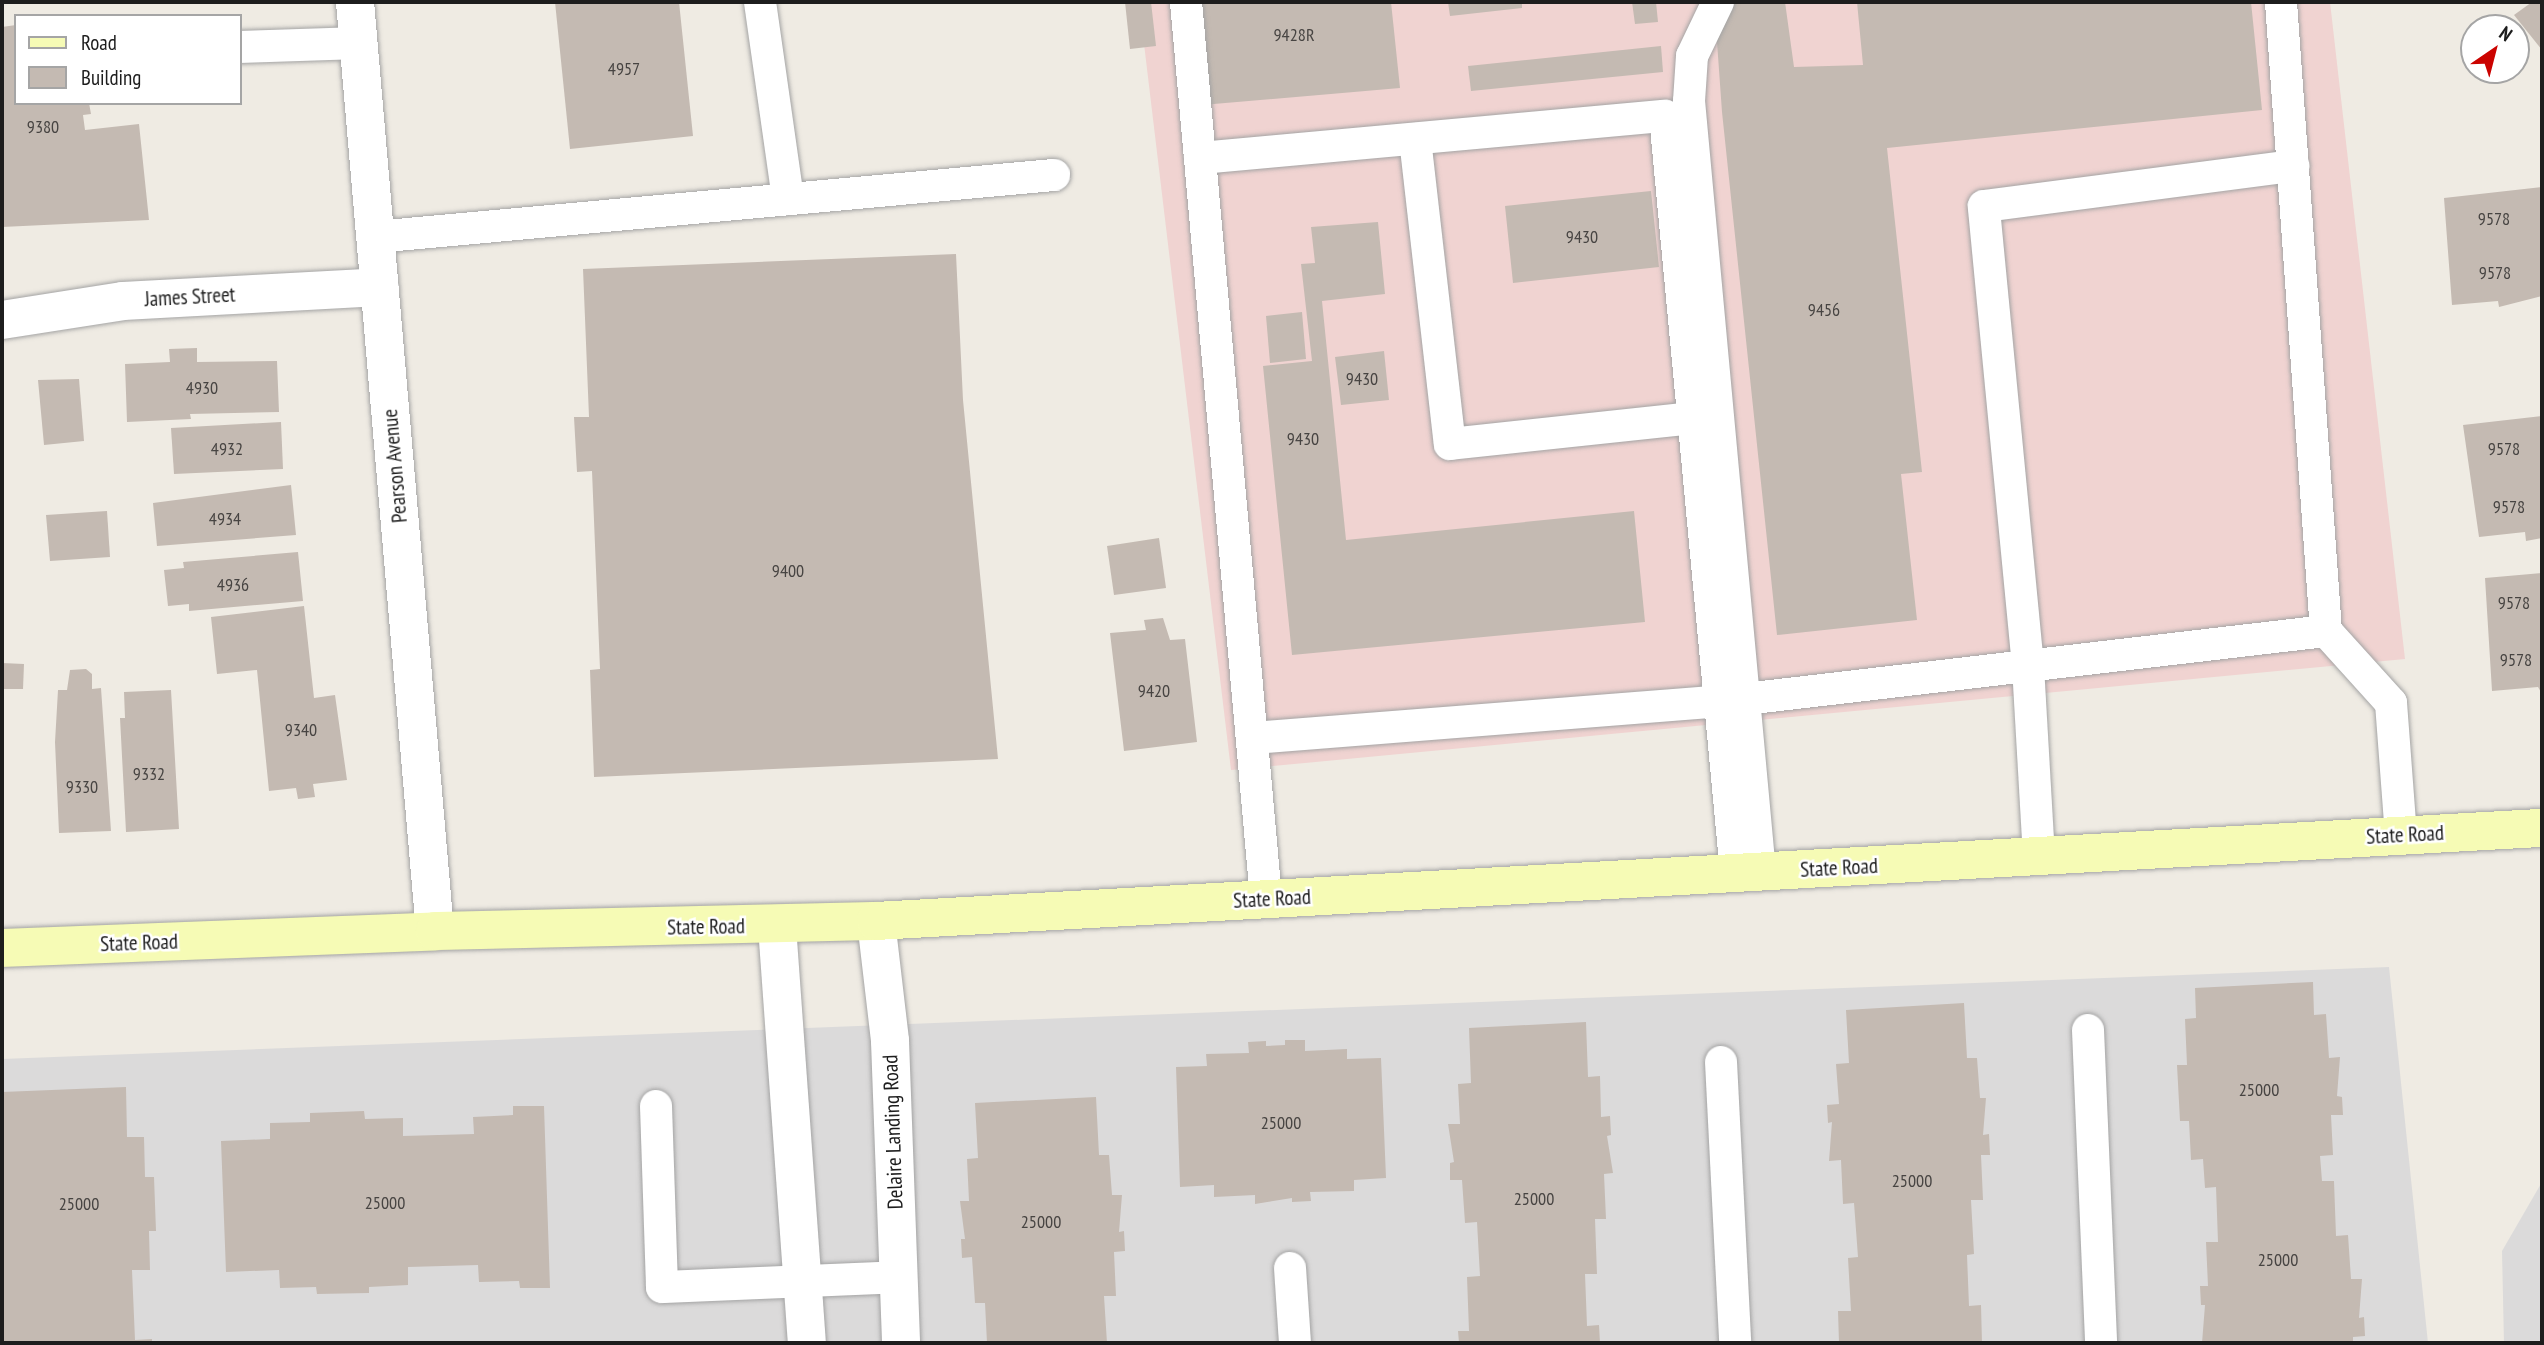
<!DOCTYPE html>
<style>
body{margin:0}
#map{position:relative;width:2544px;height:1345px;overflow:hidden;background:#efebe3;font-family:"PT Sans Narrow",sans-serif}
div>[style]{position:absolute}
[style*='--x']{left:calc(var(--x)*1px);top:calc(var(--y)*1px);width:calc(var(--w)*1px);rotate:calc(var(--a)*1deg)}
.residential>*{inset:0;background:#dbdada}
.commercial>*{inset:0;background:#f0d3d1}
.building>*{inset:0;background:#c4bab2}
.roads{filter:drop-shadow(0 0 2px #a4a4a4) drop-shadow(0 0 2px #a4a4a4)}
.service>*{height:32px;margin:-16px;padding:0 16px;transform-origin:16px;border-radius:16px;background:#fff}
.minor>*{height:38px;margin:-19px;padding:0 19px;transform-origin:19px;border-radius:19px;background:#fff}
.secondary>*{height:38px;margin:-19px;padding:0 19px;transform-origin:19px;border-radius:19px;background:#f6fbb5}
span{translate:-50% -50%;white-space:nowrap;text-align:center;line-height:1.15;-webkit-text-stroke:5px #fff;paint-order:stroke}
.number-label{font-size:18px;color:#474442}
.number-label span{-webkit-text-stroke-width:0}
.street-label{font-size:21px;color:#1d1d1d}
.frame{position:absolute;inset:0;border:4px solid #1d1d1d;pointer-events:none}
.legend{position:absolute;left:14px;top:14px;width:228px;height:91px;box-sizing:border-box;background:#fff;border:2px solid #a5a5a5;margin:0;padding:9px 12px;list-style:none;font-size:21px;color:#1d1d1d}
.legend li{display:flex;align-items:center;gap:14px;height:35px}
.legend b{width:35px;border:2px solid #a5a5a5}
.north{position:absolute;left:2460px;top:14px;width:70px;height:70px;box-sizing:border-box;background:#fff;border:2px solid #a5a5a5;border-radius:50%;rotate:35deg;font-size:19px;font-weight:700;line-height:28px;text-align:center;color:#1d1d1d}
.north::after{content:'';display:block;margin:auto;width:24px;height:32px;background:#cb0300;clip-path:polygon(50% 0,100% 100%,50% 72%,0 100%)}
</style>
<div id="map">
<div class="residential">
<i style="clip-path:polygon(2389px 967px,2428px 1343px,2px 1343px,2px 1059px)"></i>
<i style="clip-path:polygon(2542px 1182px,2542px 1343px,2504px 1343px,2502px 1251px)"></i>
</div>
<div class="commercial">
<i style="clip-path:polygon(1139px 2px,2330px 2px,2405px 659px,1231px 770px)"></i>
</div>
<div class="building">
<i style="clip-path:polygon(555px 2px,679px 2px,693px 136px,570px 149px)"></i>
<i style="clip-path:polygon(1125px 2px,1151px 2px,1156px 46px,1130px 49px)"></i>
<i style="clip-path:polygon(1191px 2px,1391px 2px,1400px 88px,1202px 105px)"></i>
<i style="clip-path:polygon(1448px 2px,1522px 2px,1522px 8px,1450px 16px)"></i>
<i style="clip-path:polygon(1632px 2px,1656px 2px,1658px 22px,1635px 24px)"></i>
<i style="clip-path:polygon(1729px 2px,1785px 2px,1794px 67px,1863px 65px,1857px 2px,2251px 2px,2262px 110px,1887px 148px,1922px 472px,1901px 474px,1917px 620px,1777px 635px,1722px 112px,1715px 14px)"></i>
<i style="clip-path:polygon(2532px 2px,2542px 2px,2542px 50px,2514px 15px)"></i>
<i style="clip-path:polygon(16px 25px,16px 103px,89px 103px,91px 114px,83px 115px,85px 130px,139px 124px,149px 220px,2px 227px,2px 27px)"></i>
<i style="clip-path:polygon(1661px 46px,1663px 72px,1471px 91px,1468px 66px)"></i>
<i style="clip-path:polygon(2542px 187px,2542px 296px,2499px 307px,2498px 301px,2452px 305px,2444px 198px)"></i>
<i style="clip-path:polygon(1651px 191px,1659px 267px,1513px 283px,1505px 206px)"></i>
<i style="clip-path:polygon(1378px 222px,1385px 294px,1322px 301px,1346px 540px,1634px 511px,1645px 622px,1292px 655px,1263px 366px,1312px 361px,1301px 264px,1315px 263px,1311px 227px)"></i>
<i style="clip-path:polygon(956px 254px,963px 400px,998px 759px,594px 777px,590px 670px,600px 669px,592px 471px,577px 472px,574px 417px,589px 417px,583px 269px)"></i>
<i style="clip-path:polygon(1302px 312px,1306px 359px,1270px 363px,1266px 316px)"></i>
<i style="clip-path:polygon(197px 348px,197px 362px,277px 361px,279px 412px,190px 414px,191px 419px,127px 422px,125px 364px,170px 362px,169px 349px)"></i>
<i style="clip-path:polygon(1384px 351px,1389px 400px,1341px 405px,1335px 357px)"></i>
<i style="clip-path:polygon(79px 379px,84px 441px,44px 445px,38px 380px)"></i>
<i style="clip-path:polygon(2542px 416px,2542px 538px,2526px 541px,2525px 532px,2479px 537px,2463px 425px)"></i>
<i style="clip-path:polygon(281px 422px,283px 469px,174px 474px,171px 428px)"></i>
<i style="clip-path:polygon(291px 485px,296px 535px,157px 546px,153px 503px)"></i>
<i style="clip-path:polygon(107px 511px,110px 557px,50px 561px,46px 515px)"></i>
<i style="clip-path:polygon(1159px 538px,1166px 588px,1114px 595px,1107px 546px)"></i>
<i style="clip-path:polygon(298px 552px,303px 601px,189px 611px,189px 604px,168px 606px,164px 570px,184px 568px,183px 562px)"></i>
<i style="clip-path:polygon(2542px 573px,2542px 694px,2538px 687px,2492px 691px,2485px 578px)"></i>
<i style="clip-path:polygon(304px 606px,314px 698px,335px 695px,347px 780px,313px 784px,315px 797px,298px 799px,296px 788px,269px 791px,257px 670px,217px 674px,211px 617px)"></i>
<i style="clip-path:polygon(1163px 618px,1170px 640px,1185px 639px,1197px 742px,1124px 751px,1110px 633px,1146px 630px,1144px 620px)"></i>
<i style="clip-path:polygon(2px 663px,24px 664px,23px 689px,2px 689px)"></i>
<i style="clip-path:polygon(86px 669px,92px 674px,92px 689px,101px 688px,111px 831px,59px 833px,55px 742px,58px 690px,67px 690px,70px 670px)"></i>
<i style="clip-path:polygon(171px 690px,179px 829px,126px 832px,120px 718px,125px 718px,124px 692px)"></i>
<i style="clip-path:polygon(2313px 982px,2314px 1015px,2326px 1014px,2329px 1058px,2340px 1057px,2337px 1096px,2342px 1097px,2343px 1115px,2331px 1115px,2333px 1155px,2320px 1156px,2322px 1181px,2334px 1181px,2336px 1236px,2348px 1235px,2351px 1279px,2362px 1279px,2359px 1318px,2364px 1317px,2365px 1336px,2353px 1337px,2353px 1343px,2202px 1343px,2205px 1305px,2201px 1305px,2200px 1286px,2208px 1286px,2206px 1242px,2218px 1242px,2216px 1187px,2205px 1188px,2203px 1159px,2191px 1160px,2189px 1121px,2180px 1121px,2177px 1065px,2187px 1065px,2185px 1019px,2196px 1018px,2195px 988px)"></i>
<i style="clip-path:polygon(1964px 1003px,1967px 1058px,1977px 1058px,1980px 1098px,1986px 1098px,1983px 1135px,1989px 1134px,1990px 1155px,1981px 1155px,1983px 1200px,1971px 1200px,1974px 1254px,1967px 1255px,1969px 1306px,1981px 1305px,1982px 1343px,1839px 1343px,1838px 1311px,1851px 1311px,1848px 1258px,1858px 1257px,1854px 1203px,1843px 1204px,1841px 1160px,1829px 1161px,1832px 1122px,1828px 1123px,1827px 1105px,1839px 1104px,1836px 1064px,1849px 1063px,1846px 1010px)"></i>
<i style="clip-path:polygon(1586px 1022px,1588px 1077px,1600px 1076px,1601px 1117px,1610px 1116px,1611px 1135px,1607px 1136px,1613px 1173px,1604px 1174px,1606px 1219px,1595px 1219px,1597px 1274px,1585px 1274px,1587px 1326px,1599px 1325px,1600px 1343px,1459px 1343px,1458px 1331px,1469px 1331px,1467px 1277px,1480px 1276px,1477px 1222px,1465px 1223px,1462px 1180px,1450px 1180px,1450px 1163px,1454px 1162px,1448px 1124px,1460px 1124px,1458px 1084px,1471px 1083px,1469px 1028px)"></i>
<i style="clip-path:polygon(1285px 1040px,1305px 1040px,1305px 1051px,1347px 1049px,1347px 1059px,1381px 1058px,1386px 1178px,1354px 1180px,1354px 1191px,1310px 1192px,1311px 1201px,1292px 1202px,1292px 1198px,1255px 1204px,1255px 1195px,1214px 1197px,1214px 1185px,1180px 1187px,1176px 1067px,1207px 1066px,1206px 1054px,1249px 1053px,1248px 1042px,1266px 1041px,1266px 1046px,1285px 1045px)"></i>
<i style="clip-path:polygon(126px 1087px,127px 1137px,144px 1137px,145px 1177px,154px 1177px,156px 1231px,149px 1231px,150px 1270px,132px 1270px,135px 1340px,152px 1339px,152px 1343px,3px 1343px,2px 1092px)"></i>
<i style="clip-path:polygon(1096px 1097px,1099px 1155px,1109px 1155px,1112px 1195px,1122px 1195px,1119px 1232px,1124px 1231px,1125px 1251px,1114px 1252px,1116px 1296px,1104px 1296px,1107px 1343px,987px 1343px,985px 1303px,975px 1303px,972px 1257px,962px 1258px,961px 1239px,965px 1239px,960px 1201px,969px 1201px,967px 1159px,978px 1158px,975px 1103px)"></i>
<i style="clip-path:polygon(513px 1106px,544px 1106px,550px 1288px,520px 1288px,519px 1281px,479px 1282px,478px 1265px,408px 1267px,408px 1285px,369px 1287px,369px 1293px,317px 1294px,316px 1287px,280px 1288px,279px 1270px,226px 1272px,221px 1141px,270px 1139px,270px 1123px,310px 1122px,310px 1113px,364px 1111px,365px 1119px,403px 1118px,403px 1136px,474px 1134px,473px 1117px,513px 1115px)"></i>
</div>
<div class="roads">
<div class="service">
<i style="--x:760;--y:2;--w:199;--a:81.9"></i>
<i style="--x:1186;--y:2;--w:901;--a:84.9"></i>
<i style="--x:1718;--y:2;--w:60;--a:115.7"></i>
<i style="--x:1692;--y:56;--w:45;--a:93.8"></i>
<i style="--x:1689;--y:101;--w:774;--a:84.74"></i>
<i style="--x:2281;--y:2;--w:631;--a:85.91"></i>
<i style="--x:2326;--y:631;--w:97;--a:47.9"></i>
<i style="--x:2391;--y:703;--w:132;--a:85.7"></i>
<i style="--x:240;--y:47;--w:119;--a:-1.9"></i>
<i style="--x:1415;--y:139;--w:307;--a:83.5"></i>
<i style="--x:1450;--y:444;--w:245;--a:-6.1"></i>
<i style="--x:1200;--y:158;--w:467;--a:-5.2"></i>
<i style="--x:1665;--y:116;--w:760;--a:84.64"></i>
<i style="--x:375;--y:237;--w:682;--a:-5.22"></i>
<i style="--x:1745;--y:699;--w:585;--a:-6.68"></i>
<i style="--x:1253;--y:738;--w:467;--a:-4.5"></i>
<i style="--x:2039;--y:857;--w:191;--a:-93.3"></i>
<i style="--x:2028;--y:666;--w:462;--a:-95.5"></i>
<i style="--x:1984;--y:206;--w:312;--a:-7.4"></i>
<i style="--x:2088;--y:1030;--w:313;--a:87.6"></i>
<i style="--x:1721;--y:1062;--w:281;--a:87.1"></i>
<i style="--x:656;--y:1106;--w:181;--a:88.1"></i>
<i style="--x:662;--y:1287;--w:237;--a:-2.4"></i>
<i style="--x:1290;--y:1268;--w:75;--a:86.2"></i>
</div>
<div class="minor">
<i style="--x:355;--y:2;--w:932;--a:85.08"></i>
<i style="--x:2;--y:320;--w:122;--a:-8.9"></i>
<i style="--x:123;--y:301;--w:257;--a:-3.1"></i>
<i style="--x:876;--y:921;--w:121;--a:83.3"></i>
<i style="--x:890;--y:1041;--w:302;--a:87.9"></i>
<i style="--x:777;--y:926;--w:418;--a:85.9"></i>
</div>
<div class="secondary">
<i style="--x:2;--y:948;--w:433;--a:-2.2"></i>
<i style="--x:435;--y:931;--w:441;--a:-1.3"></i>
<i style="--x:876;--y:921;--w:1669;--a:-3.2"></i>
</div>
</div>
<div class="number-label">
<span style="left:1294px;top:35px">9428R</span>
<span style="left:624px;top:69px">4957</span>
<span style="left:43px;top:127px">9380</span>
<span style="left:2494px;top:219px">9578</span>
<span style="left:1582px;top:237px">9430</span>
<span style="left:2495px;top:273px">9578</span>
<span style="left:1824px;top:310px">9456</span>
<span style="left:1362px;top:379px">9430</span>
<span style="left:202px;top:388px">4930</span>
<span style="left:1303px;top:439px">9430</span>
<span style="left:227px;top:449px">4932</span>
<span style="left:2504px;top:449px">9578</span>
<span style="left:2509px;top:507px">9578</span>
<span style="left:225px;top:519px">4934</span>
<span style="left:788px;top:571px">9400</span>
<span style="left:233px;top:585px">4936</span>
<span style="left:2514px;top:603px">9578</span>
<span style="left:2516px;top:660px">9578</span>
<span style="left:1154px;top:691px">9420</span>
<span style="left:301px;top:730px">9340</span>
<span style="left:149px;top:774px">9332</span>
<span style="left:82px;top:787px">9330</span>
<span style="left:2259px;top:1090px">25000</span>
<span style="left:1281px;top:1123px">25000</span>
<span style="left:1912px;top:1181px">25000</span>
<span style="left:1534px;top:1199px">25000</span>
<span style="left:385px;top:1203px">25000</span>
<span style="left:79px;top:1204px">25000</span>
<span style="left:1041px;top:1222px">25000</span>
<span style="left:2278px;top:1260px">25000</span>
</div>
<div class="street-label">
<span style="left:190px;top:297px;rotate:-3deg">James Street</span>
<span style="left:395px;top:466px;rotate:-95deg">Pearson Avenue</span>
<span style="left:2405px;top:835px;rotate:-3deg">State Road</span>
<span style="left:1839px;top:868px;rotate:-3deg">State Road</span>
<span style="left:1272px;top:899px;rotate:-3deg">State Road</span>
<span style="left:706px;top:927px;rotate:-1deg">State Road</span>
<span style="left:139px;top:943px;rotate:-2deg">State Road</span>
<span style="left:893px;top:1132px;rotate:-92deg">Delaire Landing Road</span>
</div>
<div class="frame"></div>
<ul class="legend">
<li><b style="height:9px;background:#f6fbb5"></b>Road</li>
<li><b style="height:19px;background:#c4bab2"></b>Building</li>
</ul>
<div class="north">N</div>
</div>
